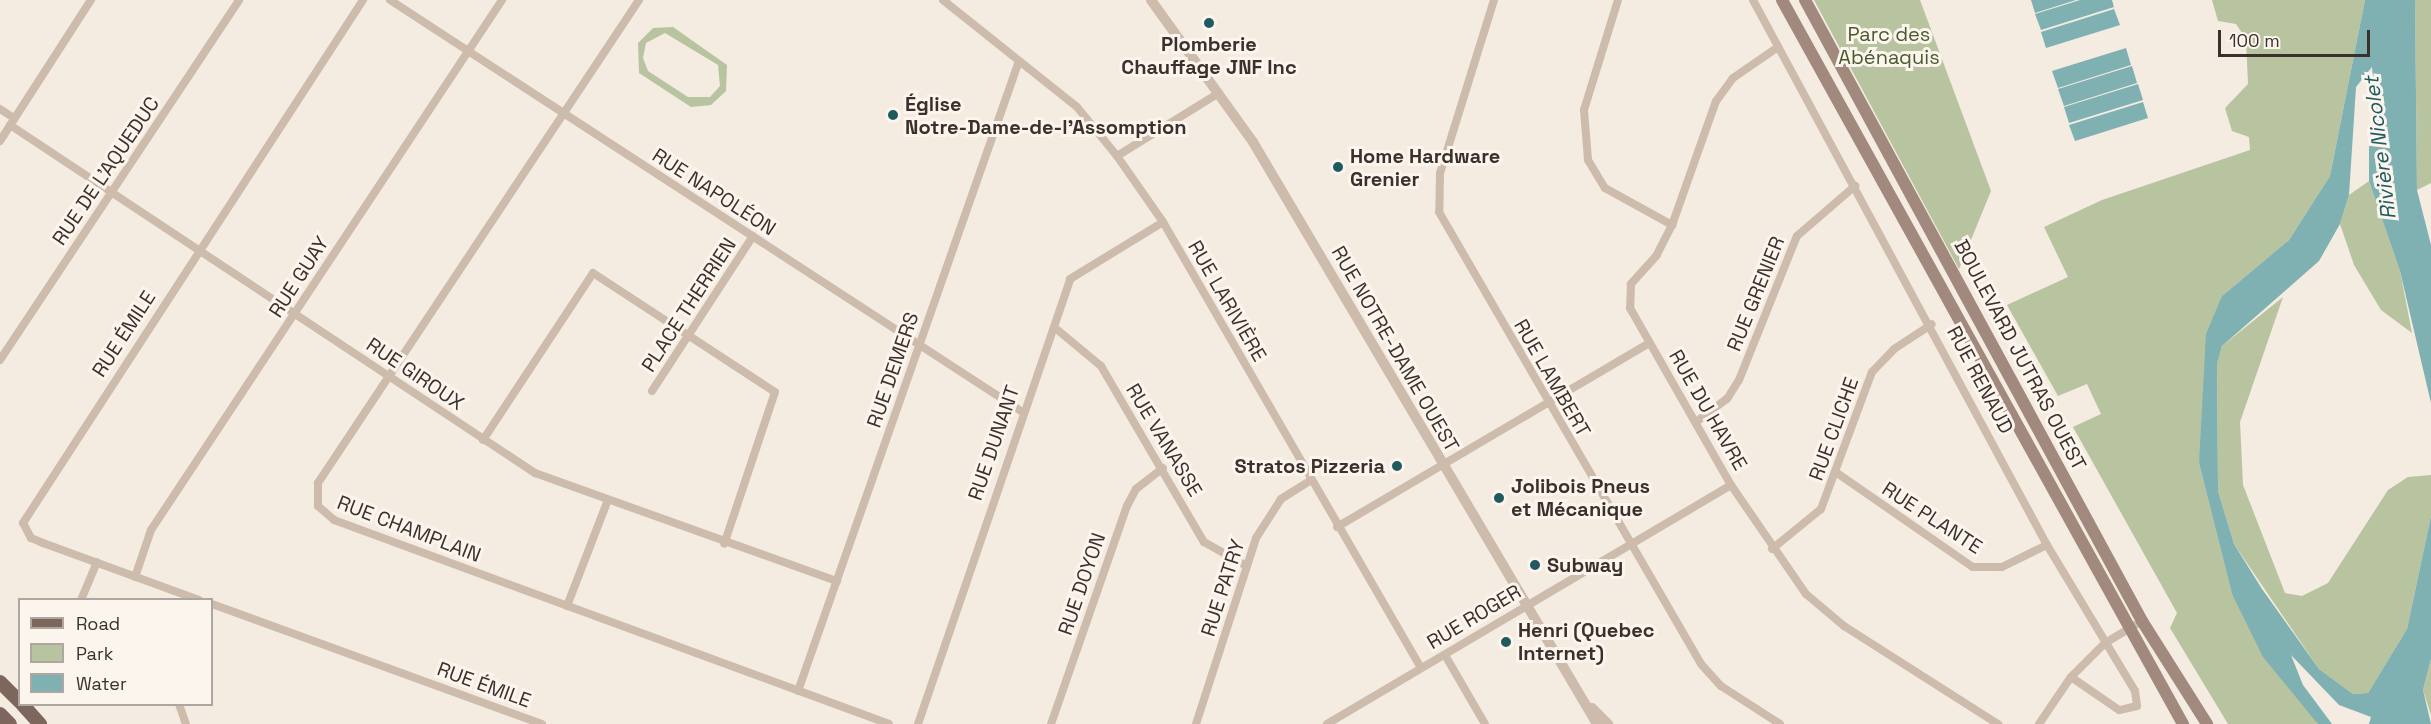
<!DOCTYPE html>
<meta charset="utf-8">
<style>
body{margin:0}
#map{position:relative;width:2431px;height:724px;overflow:hidden;background:#f4ebe1;font-family:"Space Grotesk",sans-serif}
div>[style]{position:absolute}
[style*='--x']{left:calc(var(--x)*1px);top:calc(var(--y)*1px);width:calc(var(--w)*1px);rotate:calc(var(--a)*1deg)}
.green>*{inset:0;background:#b8c4a0}
.water>*{inset:0;background:#7fb0b2}
.minor>*{height:8px;margin:-4px;padding:0 4px;transform-origin:4px;border-radius:4px;background:#cdbbac}
.tertiary>*{height:10px;margin:-5px;padding:0 5px;transform-origin:5px;border-radius:5px;background:#cdbbac}
.secondary>*{height:12px;margin:-6px;padding:0 6px;transform-origin:6px;border-radius:6px;background:#a18a7d}
.primary>*{height:14px;margin:-7px;padding:0 7px;transform-origin:7px;border-radius:7px;background:#7d675c}
.dots>*{width:16px;height:16px;translate:-50% -50%;box-sizing:border-box;border:3px solid #fbf5ee;border-radius:50%}
span{translate:-50% -50%;white-space:nowrap;text-align:center;line-height:1.15;-webkit-text-stroke:6px #fbf5ee;paint-order:stroke}
.park-label{font-size:20px;color:#4a5a2e}
.poi-label{font-size:20px;color:#3b302b;font-weight:700}
.left{translate:0 -50%;text-align:left}
.right{translate:-100% -50%;text-align:right}
.street-label{font-size:20px;color:#3b302b}
.water-label{font-size:21px;color:#1f5a5e;font-style:italic}
.legend{position:absolute;left:18px;top:598px;width:195px;height:108px;box-sizing:border-box;background:#fbf5ee;border:2px solid #aea6a0;margin:0;padding:8px 10px;list-style:none;font-size:18px;color:#3b302b}
.legend li{display:flex;align-items:center;gap:12px;height:30px}
.legend b{width:30px;border:2px solid #aea6a0}
.scale{position:absolute;left:2218px;top:30px;width:152px;height:27px;box-sizing:border-box;border:3px solid #3b302b;border-top:0;padding-left:8px;font-size:18px;line-height:21px;white-space:nowrap;color:#3b302b;-webkit-text-stroke:4px #fbf5ee;paint-order:stroke}
</style>
<div id="map">
<div class="green">
<i style="clip-path:polygon(1814px 0,1920px 0,1991px 191px,1959px 269px)"></i>
<i style="clip-path:polygon(2212px 0,2365px 0,2330px 176px,2289px 240px,2222px 296px,2199px 463px,2232px 594px,2318px 724px,2228px 724px,2170px 628px,2177px 613px,2073px 427px,2101px 414px,2087px 384px,2058px 396px,2007px 305px,2068px 277px,2044px 227px,2102px 200px,2250px 150px,2249px 137px,2232px 131px,2225px 108px,2248px 84px,2246px 39px,2236px 24px,2218px 21px)"></i>
<i style="clip-path:polygon(2415px 0,2431px 0,2431px 183px,2417px 190px)"></i>
<i style="clip-path:polygon(evenodd,673px 27px,727px 65px,726px 91px,711px 105px,691px 107px,639px 73px,638px 43px,653px 28px,673px 27px,665px 33px,718px 65px,720px 86px,710px 97px,688px 97px,648px 71px,643px 58px,646px 43px,665px 33px)"></i>
<i style="clip-path:polygon(2369px 181px,2400px 271px,2412px 333px,2381px 310px,2354px 265px,2340px 224px,2349px 195px)"></i>
<i style="clip-path:polygon(2283px 297px,2240px 422px,2243px 485px,2285px 593px,2302px 596px,2328px 583px,2388px 490px,2408px 477px,2431px 475px,2431px 516px,2407px 629px,2368px 693px,2353px 694px,2319px 669px,2234px 544px,2218px 491px,2217px 362px,2222px 346px)"></i>
<i style="clip-path:polygon(2431px 659px,2431px 715px,2423px 690px)"></i>
</div>
<div class="water">
<i style="clip-path:polygon(2031px 0,2076px 0,2035px 13px)"></i>
<i style="clip-path:polygon(2080px 0,2112px 0,2114px 7px,2041px 30px,2035px 14px)"></i>
<i style="clip-path:polygon(2365px 0,2415px 0,2417px 190px,2431px 245px,2431px 403px,2400px 271px,2369px 181px,2369px 146px,2377px 120px,2372px 67px,2356px 87px,2349px 195px,2340px 224px,2319px 261px,2222px 346px,2217px 363px,2218px 491px,2234px 544px,2262px 589px,2319px 669px,2353px 694px,2368px 693px,2407px 629px,2431px 516px,2431px 659px,2423px 690px,2431px 724px,2369px 724px,2371px 717px,2339px 705px,2291px 655px,2303px 685px,2332px 724px,2318px 724px,2308px 712px,2263px 657px,2232px 594px,2199px 463px,2206px 334px,2222px 296px,2289px 240px,2330px 176px)"></i>
<i style="clip-path:polygon(2114px 9px,2120px 25px,2046px 48px,2041px 32px)"></i>
<i style="clip-path:polygon(2126px 48px,2131px 65px,2058px 88px,2052px 71px)"></i>
<i style="clip-path:polygon(2132px 66px,2137px 83px,2064px 106px,2058px 89px)"></i>
<i style="clip-path:polygon(2138px 84px,2143px 100px,2069px 123px,2064px 107px)"></i>
<i style="clip-path:polygon(2143px 102px,2148px 118px,2075px 141px,2069px 125px)"></i>
</div>
<div class="minor">
<i style="--x:390;--y:0;--w:753;--a:33.08"></i>
<i style="--x:639;--y:0;--w:580;--a:123.61"></i>
<i style="--x:318;--y:483;--w:23;--a:90"></i>
<i style="--x:318;--y:506;--w:21;--a:41"></i>
<i style="--x:334;--y:520;--w:591;--a:20.18"></i>
<i style="--x:943;--y:0;--w:171;--a:38.6"></i>
<i style="--x:1077;--y:107;--w:63;--a:50.8"></i>
<i style="--x:1117;--y:156;--w:80;--a:55.1"></i>
<i style="--x:1163;--y:222;--w:515;--a:59.95"></i>
<i style="--x:1494;--y:0;--w:181;--a:107.3"></i>
<i style="--x:1440;--y:173;--w:39;--a:91"></i>
<i style="--x:1439;--y:212;--w:522;--a:59.9"></i>
<i style="--x:1701;--y:664;--w:30;--a:48"></i>
<i style="--x:1721;--y:686;--w:70;--a:32.8"></i>
<i style="--x:1618;--y:0;--w:115;--a:107.2"></i>
<i style="--x:1584;--y:110;--w:50;--a:85.4"></i>
<i style="--x:1588;--y:160;--w:33;--a:59"></i>
<i style="--x:1605;--y:188;--w:77;--a:28.9"></i>
<i style="--x:1753;--y:0;--w:619;--a:61.66"></i>
<i style="--x:2047;--y:545;--w:170;--a:58.9"></i>
<i style="--x:2135;--y:691;--w:15;--a:82"></i>
<i style="--x:2137;--y:706;--w:18;--a:167"></i>
<i style="--x:2119;--y:710;--w:58;--a:-145.5"></i>
<i style="--x:1778;--y:47;--w:55;--a:145.4"></i>
<i style="--x:1733;--y:78;--w:29;--a:126"></i>
<i style="--x:1716;--y:101;--w:132;--a:109.5"></i>
<i style="--x:1672;--y:225;--w:34;--a:117"></i>
<i style="--x:1657;--y:255;--w:39;--a:132"></i>
<i style="--x:1631;--y:284;--w:24;--a:92"></i>
<i style="--x:1630;--y:308;--w:204;--a:60.3"></i>
<i style="--x:1731;--y:485;--w:132;--a:55.5"></i>
<i style="--x:1806;--y:594;--w:50;--a:40.1"></i>
<i style="--x:1844;--y:626;--w:183;--a:32.5"></i>
<i style="--x:0;--y:109;--w:17;--a:33"></i>
<i style="--x:10;--y:125;--w:630;--a:33.54"></i>
<i style="--x:535;--y:473;--w:321;--a:19.7"></i>
<i style="--x:0;--y:141;--w:168;--a:-57.2"></i>
<i style="--x:1117;--y:156;--w:120;--a:-31.7"></i>
<i style="--x:1054;--y:327;--w:61;--a:39.7"></i>
<i style="--x:1101;--y:366;--w:204;--a:59.7"></i>
<i style="--x:1204;--y:542;--w:49;--a:29.2"></i>
<i style="--x:0;--y:360;--w:432;--a:-56.4"></i>
<i style="--x:652;--y:391;--w:185;--a:-56.9"></i>
<i style="--x:1696;--y:422;--w:39;--a:-37"></i>
<i style="--x:1727;--y:399;--w:22;--a:-58"></i>
<i style="--x:1739;--y:380;--w:155;--a:-68.1"></i>
<i style="--x:1797;--y:236;--w:77;--a:-40.8"></i>
<i style="--x:483;--y:440;--w:200;--a:-56.6"></i>
<i style="--x:593;--y:273;--w:217;--a:33.2"></i>
<i style="--x:775;--y:392;--w:160;--a:108.5"></i>
<i style="--x:1837;--y:473;--w:165;--a:34.7"></i>
<i style="--x:1973;--y:567;--w:29;--a:0"></i>
<i style="--x:2002;--y:567;--w:50;--a:-26.1"></i>
<i style="--x:1337;--y:527;--w:362;--a:-30.5"></i>
<i style="--x:1772;--y:549;--w:63;--a:-39.2"></i>
<i style="--x:1821;--y:509;--w:146;--a:-69.6"></i>
<i style="--x:1872;--y:372;--w:32;--a:-46"></i>
<i style="--x:1894;--y:349;--w:45;--a:-33.3"></i>
<i style="--x:135;--y:577;--w:50;--a:-71.2"></i>
<i style="--x:151;--y:530;--w:636;--a:-56.48"></i>
<i style="--x:81;--y:600;--w:41;--a:-67.2"></i>
<i style="--x:199;--y:600;--w:166;--a:-159.9"></i>
<i style="--x:43;--y:543;--w:13;--a:-157"></i>
<i style="--x:31;--y:538;--w:17;--a:-118"></i>
<i style="--x:23;--y:523;--w:624;--a:-56.97"></i>
<i style="--x:212;--y:604;--w:351;--a:20"></i>
<i style="--x:567;--y:606;--w:114;--a:-68.9"></i>
<i style="--x:1445;--y:655;--w:80;--a:59.9"></i>
<i style="--x:798;--y:691;--w:668;--a:-70.67"></i>
<i style="--x:179;--y:704;--w:21;--a:71"></i>
<i style="--x:918;--y:724;--w:470;--a:-71.1"></i>
<i style="--x:1070;--y:279;--w:109;--a:-31.5"></i>
<i style="--x:1051;--y:724;--w:231;--a:-70.8"></i>
<i style="--x:1127;--y:506;--w:19;--a:-62"></i>
<i style="--x:1136;--y:489;--w:34;--a:-38"></i>
<i style="--x:1196;--y:724;--w:195;--a:-72.1"></i>
<i style="--x:1256;--y:538;--w:46;--a:-57.3"></i>
<i style="--x:1281;--y:499;--w:34;--a:-32"></i>
<i style="--x:1327;--y:724;--w:469;--a:-30.6"></i>
<i style="--x:2039;--y:724;--w:57;--a:-55.8"></i>
<i style="--x:2071;--y:677;--w:48;--a:-45"></i>
<i style="--x:2105;--y:643;--w:43;--a:-30.7"></i>
</div>
<div class="tertiary">
<i style="--x:1151;--y:0;--w:175;--a:54.3"></i>
<i style="--x:1253;--y:142;--w:676;--a:59.41"></i>
<i style="--x:1592;--y:708;--w:23;--a:45"></i>
</div>
<div class="secondary">
<i style="--x:1782;--y:0;--w:828;--a:61.02"></i>
<i style="--x:1805;--y:0;--w:707;--a:61.51"></i>
<i style="--x:2142;--y:621;--w:122;--a:57.7"></i>
</div>
<div class="primary">
<i style="--x:0;--y:682;--w:28;--a:45"></i>
<i style="--x:22;--y:704;--w:27;--a:48"></i>
<i style="--x:0;--y:714;--w:14;--a:45"></i>
</div>
<div class="dots">
<i style="left:1209px;top:23px;background:#1f5a5e"></i>
<i style="left:893px;top:115px;background:#1f5a5e"></i>
<i style="left:1338px;top:167px;background:#1f5a5e"></i>
<i style="left:1397px;top:466px;background:#1f5a5e"></i>
<i style="left:1499px;top:498px;background:#1f5a5e"></i>
<i style="left:1535px;top:565px;background:#1f5a5e"></i>
<i style="left:1506px;top:642px;background:#1f5a5e"></i>
</div>
<div class="park-label">
<span style="left:1889px;top:46px">Parc des<br>Abénaquis</span>
</div>
<div class="poi-label">
<span style="left:1209px;top:56px">Plomberie<br>Chauffage JNF Inc</span>
<span class="left" style="left:905px;top:116px">Église<br>Notre-Dame-de-l'Assomption</span>
<span class="left" style="left:1350px;top:168px">Home Hardware<br>Grenier</span>
<span class="right" style="left:1385px;top:466px">Stratos Pizzeria</span>
<span class="left" style="left:1511px;top:498px">Jolibois Pneus<br>et Mécanique</span>
<span class="left" style="left:1547px;top:565px">Subway</span>
<span class="left" style="left:1518px;top:642px">Henri (Quebec<br>Internet)</span>
</div>
<div class="street-label">
<span style="left:106px;top:171px;rotate:-56deg">RUE DE L'AQUEDUC</span>
<span style="left:714px;top:192px;rotate:33deg">RUE NAPOLÉON</span>
<span style="left:299px;top:277px;rotate:-57deg">RUE GUAY</span>
<span style="left:1756px;top:294px;rotate:-68deg">RUE GRENIER</span>
<span style="left:1227px;top:301px;rotate:60deg">RUE LARIVIÈRE</span>
<span style="left:689px;top:305px;rotate:-57deg">PLACE THERRIEN</span>
<span style="left:124px;top:334px;rotate:-57deg">RUE ÉMILE</span>
<span style="left:1395px;top:349px;rotate:60deg">RUE NOTRE-DAME OUEST</span>
<span style="left:2020px;top:355px;rotate:62deg">BOULEVARD JUTRAS OUEST</span>
<span style="left:893px;top:370px;rotate:-71deg">RUE DEMERS</span>
<span style="left:415px;top:374px;rotate:34deg">RUE GIROUX</span>
<span style="left:1552px;top:378px;rotate:60deg">RUE LAMBERT</span>
<span style="left:1980px;top:380px;rotate:62deg">RUE RENAUD</span>
<span style="left:1708px;top:410px;rotate:60deg">RUE DU HAVRE</span>
<span style="left:1834px;top:429px;rotate:-70deg">RUE CLICHE</span>
<span style="left:1164px;top:440px;rotate:59deg">RUE VANASSE</span>
<span style="left:994px;top:443px;rotate:-71deg">RUE DUNANT</span>
<span style="left:1932px;top:518px;rotate:33deg">RUE PLANTE</span>
<span style="left:409px;top:529px;rotate:21deg">RUE CHAMPLAIN</span>
<span style="left:1082px;top:584px;rotate:-71deg">RUE DOYON</span>
<span style="left:1223px;top:588px;rotate:-72deg">RUE PATRY</span>
<span style="left:1474px;top:617px;rotate:-31deg">RUE ROGER</span>
<span style="left:484px;top:685px;rotate:20deg">RUE ÉMILE</span>
</div>
<div class="water-label">
<span style="left:2380px;top:148px;rotate:-97deg">Rivière Nicolet</span>
</div>
<ul class="legend">
<li><b style="height:8px;background:#7d675c"></b>Road</li>
<li><b style="height:16px;background:#b8c4a0"></b>Park</li>
<li><b style="height:16px;background:#7fb0b2"></b>Water</li>
</ul>
<div class="scale">100 m</div>
</div>
